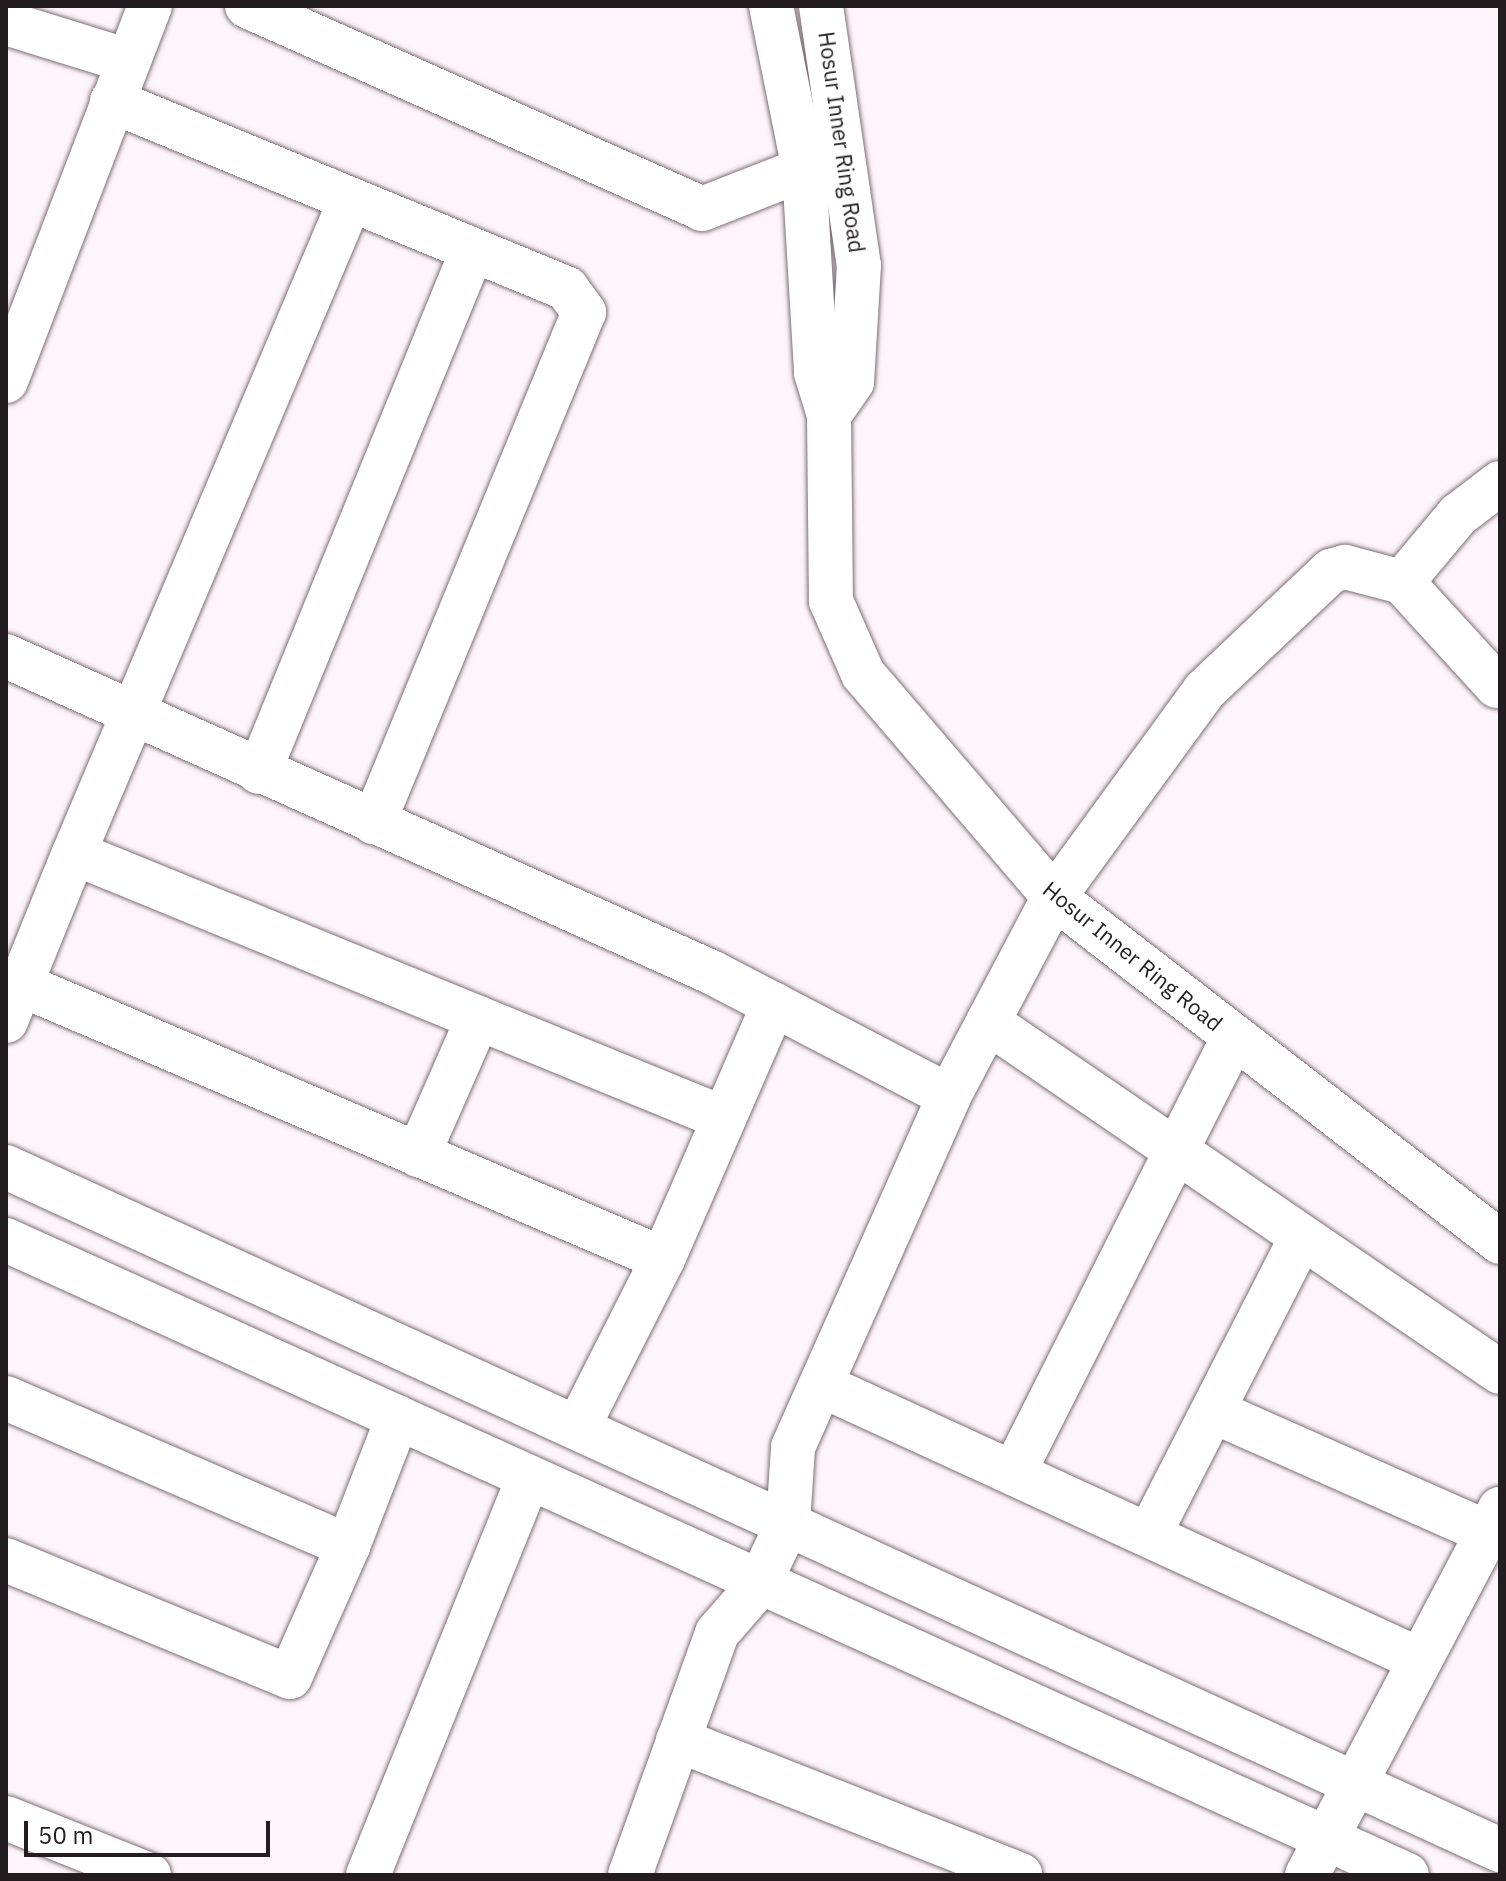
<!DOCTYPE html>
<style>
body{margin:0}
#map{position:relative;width:1506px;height:1881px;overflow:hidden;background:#fdf5f9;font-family:"IBM Plex Sans",sans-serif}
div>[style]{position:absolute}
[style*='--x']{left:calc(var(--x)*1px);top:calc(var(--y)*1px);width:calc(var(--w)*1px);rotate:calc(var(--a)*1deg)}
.roads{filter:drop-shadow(0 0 2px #7e6e77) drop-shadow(0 0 2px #7e6e77)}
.minor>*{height:44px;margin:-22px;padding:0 22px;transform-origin:22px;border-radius:22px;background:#fff}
.major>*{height:44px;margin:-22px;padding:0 22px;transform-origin:22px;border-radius:22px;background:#fff}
span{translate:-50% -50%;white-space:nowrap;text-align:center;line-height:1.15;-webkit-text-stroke:6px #fff;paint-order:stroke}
.street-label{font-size:22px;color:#231d20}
.frame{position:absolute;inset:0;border:8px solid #231d20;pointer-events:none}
.scale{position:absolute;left:24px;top:1821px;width:246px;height:36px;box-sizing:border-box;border:4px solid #231d20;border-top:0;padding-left:10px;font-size:24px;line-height:28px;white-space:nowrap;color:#231d20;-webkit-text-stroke:6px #fff;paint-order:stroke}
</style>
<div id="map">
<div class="roads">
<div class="minor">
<i style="--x:247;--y:6;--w:498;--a:24"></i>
<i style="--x:702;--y:209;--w:110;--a:-21.4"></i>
<i style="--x:6;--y:23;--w:128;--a:17.3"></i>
<i style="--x:112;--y:101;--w:492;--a:22.4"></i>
<i style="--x:567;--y:289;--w:29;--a:54"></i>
<i style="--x:584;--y:312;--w:552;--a:112.38"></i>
<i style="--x:6;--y:381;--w:402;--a:-69"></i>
<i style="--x:1402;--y:582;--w:141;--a:47.6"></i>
<i style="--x:6;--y:656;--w:773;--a:24.14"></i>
<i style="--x:711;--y:972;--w:268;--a:27.5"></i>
<i style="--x:259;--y:772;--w:563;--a:-67.76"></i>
<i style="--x:74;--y:853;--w:708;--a:-67.06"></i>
<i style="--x:22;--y:985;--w:697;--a:23.14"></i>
<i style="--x:6;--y:1021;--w:181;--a:-68"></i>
<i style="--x:74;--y:853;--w:701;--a:22.21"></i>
<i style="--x:988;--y:1022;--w:620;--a:34.36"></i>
<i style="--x:418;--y:1155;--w:150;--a:-66.3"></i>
<i style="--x:6;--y:1167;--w:1643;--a:24.57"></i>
<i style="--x:6;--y:1240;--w:1538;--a:24.38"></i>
<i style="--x:821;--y:1385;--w:655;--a:24.65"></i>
<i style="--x:6;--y:1398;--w:373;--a:23.4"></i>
<i style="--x:348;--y:1546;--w:138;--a:-68.8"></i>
<i style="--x:1215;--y:1412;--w:296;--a:23.9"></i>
<i style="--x:578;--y:1427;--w:188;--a:-63.2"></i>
<i style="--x:663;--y:1259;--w:278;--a:-66.5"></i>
<i style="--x:1014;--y:1472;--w:487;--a:-63.2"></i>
<i style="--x:1149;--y:1535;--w:334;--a:-62.9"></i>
<i style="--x:6;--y:1560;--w:307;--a:22.4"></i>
<i style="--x:290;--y:1677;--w:143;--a:-66.1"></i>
<i style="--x:678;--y:1740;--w:368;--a:21.5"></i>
<i style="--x:6;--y:1818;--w:154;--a:21.7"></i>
<i style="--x:368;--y:1875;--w:428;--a:-68"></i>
<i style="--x:630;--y:1875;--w:257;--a:-70.2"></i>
<i style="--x:717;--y:1633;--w:62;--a:-48.9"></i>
<i style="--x:758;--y:1586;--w:70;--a:-64.5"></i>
<i style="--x:788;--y:1523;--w:76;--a:-86.2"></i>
<i style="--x:793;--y:1447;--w:384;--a:-66"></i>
<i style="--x:949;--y:1096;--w:225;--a:-62.2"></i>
<i style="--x:1054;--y:897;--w:255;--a:-53.9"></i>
<i style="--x:1204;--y:691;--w:175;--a:-43.4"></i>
<i style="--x:1331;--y:571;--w:15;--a:-16"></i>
<i style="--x:1345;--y:567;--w:59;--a:14.7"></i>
<i style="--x:1402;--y:582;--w:87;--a:-50.1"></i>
<i style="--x:1458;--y:515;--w:53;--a:-37.3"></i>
<i style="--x:1307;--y:1875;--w:414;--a:-62.2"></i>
</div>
<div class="major">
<i style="--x:771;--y:6;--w:166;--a:78.6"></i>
<i style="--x:804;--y:169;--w:204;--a:86.6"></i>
<i style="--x:816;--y:373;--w:44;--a:72.8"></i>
<i style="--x:829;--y:415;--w:186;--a:89.4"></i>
<i style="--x:831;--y:601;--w:80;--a:66.3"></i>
<i style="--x:863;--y:674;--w:294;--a:49.4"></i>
<i style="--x:1054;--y:897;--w:564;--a:37.72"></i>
<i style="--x:821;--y:6;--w:262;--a:81.7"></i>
<i style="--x:859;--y:265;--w:117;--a:93.4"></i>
<i style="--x:852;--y:382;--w:40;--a:124.9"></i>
</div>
</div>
<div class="street-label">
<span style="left:842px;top:142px;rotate:82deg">Hosur Inner Ring Road</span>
<span style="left:1133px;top:956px;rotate:39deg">Hosur Inner Ring Road</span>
</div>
<div class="frame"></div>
<div class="scale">50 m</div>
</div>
